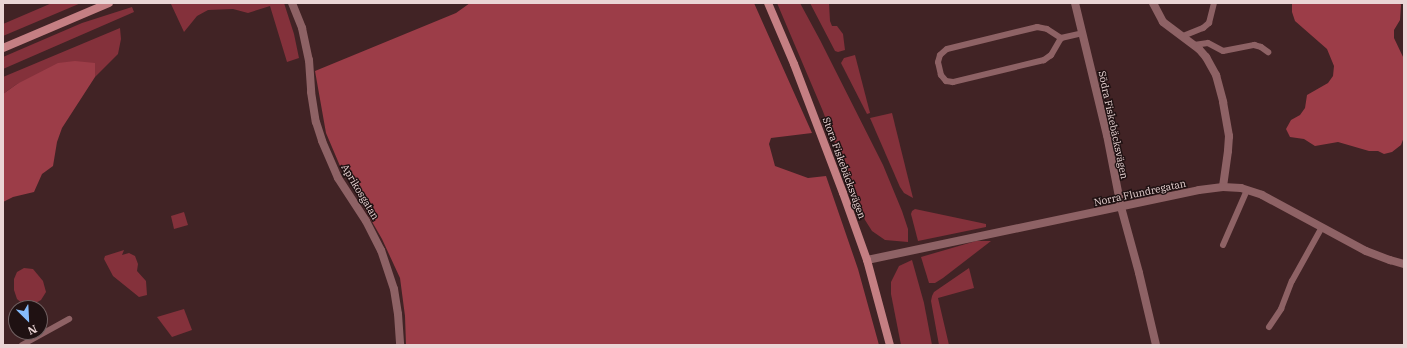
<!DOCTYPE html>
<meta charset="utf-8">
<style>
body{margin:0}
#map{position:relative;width:1407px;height:348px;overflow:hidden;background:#412325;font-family:"IBM Plex Serif",serif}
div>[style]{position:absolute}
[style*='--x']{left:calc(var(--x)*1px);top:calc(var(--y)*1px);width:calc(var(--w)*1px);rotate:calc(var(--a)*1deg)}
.green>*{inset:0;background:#84313b}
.forest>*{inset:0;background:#9c3d48}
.lane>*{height:6px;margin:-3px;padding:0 3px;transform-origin:3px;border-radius:3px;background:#8e6265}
.street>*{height:8px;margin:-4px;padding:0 4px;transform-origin:4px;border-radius:4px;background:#8e6265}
.secondary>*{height:8px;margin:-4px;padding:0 4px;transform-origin:4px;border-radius:4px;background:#c57f83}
span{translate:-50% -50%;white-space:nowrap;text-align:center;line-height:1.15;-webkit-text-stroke:3px #1f1112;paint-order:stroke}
.street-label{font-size:10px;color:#ead5d5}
.frame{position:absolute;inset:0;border:4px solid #ead5d5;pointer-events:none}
.north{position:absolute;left:8px;top:300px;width:40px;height:40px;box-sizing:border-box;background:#1f1112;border:1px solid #705f60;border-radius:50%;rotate:156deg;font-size:11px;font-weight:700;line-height:16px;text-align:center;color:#ead5d5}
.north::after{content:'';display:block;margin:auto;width:14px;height:18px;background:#85bbfb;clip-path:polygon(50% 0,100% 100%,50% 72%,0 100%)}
</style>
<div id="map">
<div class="green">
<i style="clip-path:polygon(52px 3px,81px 3px,3px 36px,3px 24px)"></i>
<i style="clip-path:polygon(173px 3px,284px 3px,294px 34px,299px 58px,287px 62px,270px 6px,248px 13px,233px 9px,208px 10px,197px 16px,184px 32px,171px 4px)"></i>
<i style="clip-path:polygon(777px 3px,800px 3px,820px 40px,883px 165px,902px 211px,908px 229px,908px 242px,885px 240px,872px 231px,865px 220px,822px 109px)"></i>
<i style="clip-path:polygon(810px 3px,829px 3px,830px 21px,832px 26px,837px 26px,843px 34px,845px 50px,838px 52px,835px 51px)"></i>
<i style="clip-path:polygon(132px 7px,134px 12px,3px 69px,3px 57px,82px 23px)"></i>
<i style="clip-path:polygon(120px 28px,121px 39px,118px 54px,95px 77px,95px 63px,17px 84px,3px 94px,3px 77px)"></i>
<i style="clip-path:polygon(855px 55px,870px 113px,867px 114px,841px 63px,844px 58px)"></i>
<i style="clip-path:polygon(892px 113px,913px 198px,904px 193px,900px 187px,870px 118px)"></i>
<i style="clip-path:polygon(915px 209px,986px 224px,986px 227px,918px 241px,911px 214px,912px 211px)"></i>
<i style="clip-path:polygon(184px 212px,188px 225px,174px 229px,171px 216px)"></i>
<i style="clip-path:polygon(976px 241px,991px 241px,943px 278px,935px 283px,929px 283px,921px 257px)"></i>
<i style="clip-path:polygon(124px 250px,122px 255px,129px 253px,135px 256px,138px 264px,137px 271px,146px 281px,147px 295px,139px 297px,113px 276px,104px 259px,105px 256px)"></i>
<i style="clip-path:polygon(912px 260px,924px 303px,932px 345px,901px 345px,891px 294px,891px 282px,899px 266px)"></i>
<i style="clip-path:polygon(24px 268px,33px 269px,43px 281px,46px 292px,41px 300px,32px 305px,23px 304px,17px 299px,14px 290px,14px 279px,17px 272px)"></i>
<i style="clip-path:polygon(969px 268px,974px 288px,938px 298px,949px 345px,939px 345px,931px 301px,932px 296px,934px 292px)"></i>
<i style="clip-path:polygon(184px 309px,192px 330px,172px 337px,157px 317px)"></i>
</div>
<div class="forest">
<i style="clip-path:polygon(470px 3px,754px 3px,812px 133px,771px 138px,769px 144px,775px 166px,808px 178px,826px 176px,858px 269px,879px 345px,406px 345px,405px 316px,400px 278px,382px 239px,340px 166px,326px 133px,315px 71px,456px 13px)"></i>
<i style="clip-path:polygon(1292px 3px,1400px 3px,1401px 5px,1400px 20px,1394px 30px,1394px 38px,1404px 59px,1404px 137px,1401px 145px,1392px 152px,1384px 154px,1378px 151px,1369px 151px,1338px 142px,1315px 146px,1304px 139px,1290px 137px,1286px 129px,1291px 120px,1300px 115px,1305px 108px,1307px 95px,1328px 83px,1333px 76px,1334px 66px,1327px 49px,1295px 21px,1292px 12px)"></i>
<i style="clip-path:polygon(75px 61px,95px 63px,95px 77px,62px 128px,57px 142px,53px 166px,42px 174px,34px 192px,13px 197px,3px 202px,3px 94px,17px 84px,58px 63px)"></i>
</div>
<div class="lane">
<i style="--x:1183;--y:36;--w:22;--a:-22"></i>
<i style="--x:1203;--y:28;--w:8;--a:-40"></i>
<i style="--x:1209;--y:23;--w:21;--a:-76"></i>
<i style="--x:1061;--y:38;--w:20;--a:120"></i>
<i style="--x:1051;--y:55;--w:9;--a:144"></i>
<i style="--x:1044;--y:60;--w:94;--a:166.4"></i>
<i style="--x:953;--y:82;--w:7;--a:-172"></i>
<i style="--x:946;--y:81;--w:8;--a:-130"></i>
<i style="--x:941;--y:75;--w:13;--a:-103"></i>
<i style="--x:938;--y:62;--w:7;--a:-74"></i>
<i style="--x:940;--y:55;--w:9;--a:-41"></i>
<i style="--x:947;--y:49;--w:93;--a:-13.7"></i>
<i style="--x:1037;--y:27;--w:10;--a:11"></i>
<i style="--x:1047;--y:29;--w:17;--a:33"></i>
<i style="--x:1061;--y:38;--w:22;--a:-13"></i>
<i style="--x:1194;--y:45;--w:14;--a:-8"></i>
<i style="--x:1208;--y:43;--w:17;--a:28"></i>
<i style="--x:1223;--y:51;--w:32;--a:-11"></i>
<i style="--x:1254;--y:45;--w:7;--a:16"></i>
<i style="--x:1261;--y:47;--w:9;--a:36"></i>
<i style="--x:1223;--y:245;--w:60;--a:-66.4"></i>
<i style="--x:1269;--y:327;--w:22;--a:-56"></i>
<i style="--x:1281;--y:309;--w:30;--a:-69"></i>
<i style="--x:1292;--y:281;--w:62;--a:-60.9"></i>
<i style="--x:22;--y:345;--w:54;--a:-29"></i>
</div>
<div class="street">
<i style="--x:292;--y:3;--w:27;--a:68"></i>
<i style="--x:302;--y:28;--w:33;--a:78"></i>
<i style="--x:309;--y:60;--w:32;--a:86"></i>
<i style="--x:311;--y:92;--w:30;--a:81"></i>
<i style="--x:316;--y:122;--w:20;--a:72"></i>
<i style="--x:322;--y:141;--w:40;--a:66.6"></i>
<i style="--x:338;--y:178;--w:51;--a:56.9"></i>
<i style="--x:366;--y:221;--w:33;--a:63"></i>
<i style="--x:381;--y:250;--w:41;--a:71.6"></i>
<i style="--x:394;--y:289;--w:25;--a:81"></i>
<i style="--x:398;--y:314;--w:31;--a:86"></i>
<i style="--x:1075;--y:3;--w:136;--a:76.4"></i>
<i style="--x:1107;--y:135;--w:73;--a:79"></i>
<i style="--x:1121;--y:207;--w:68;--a:74.7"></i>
<i style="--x:1139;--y:273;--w:74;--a:76.7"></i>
<i style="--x:1153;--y:3;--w:21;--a:62"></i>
<i style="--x:1163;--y:22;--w:45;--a:36.9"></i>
<i style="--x:1199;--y:49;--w:11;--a:49"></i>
<i style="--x:1206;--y:57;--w:21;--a:61"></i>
<i style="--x:1216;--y:75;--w:28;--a:75"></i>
<i style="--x:1223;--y:102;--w:35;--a:80"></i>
<i style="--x:1229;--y:136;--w:15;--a:94"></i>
<i style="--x:1228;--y:151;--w:36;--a:98"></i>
<i style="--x:867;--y:260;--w:339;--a:-11.9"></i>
<i style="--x:1199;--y:190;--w:24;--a:-7"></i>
<i style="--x:1223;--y:187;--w:18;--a:3"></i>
<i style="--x:1241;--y:188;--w:22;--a:18"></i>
<i style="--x:1262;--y:195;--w:118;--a:28.3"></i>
<i style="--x:1366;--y:251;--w:26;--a:21"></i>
<i style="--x:1390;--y:260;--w:15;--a:16"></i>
</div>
<div class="secondary">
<i style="--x:768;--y:3;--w:66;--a:66.9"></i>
<i style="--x:794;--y:64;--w:138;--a:69.2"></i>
<i style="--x:843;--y:193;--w:71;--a:70.3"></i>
<i style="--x:867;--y:260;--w:88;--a:74.9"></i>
<i style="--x:3;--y:48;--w:115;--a:-23"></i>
</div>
<div class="street-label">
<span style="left:1113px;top:125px;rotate:78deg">Södra Fiskebäcksvägen</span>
<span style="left:844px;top:168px;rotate:70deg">Stora Fiskebäcksvägen</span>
<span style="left:360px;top:192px;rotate:59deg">Aprikosgatan</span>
<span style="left:1140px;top:193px;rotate:-12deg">Norra Flundregatan</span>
</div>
<div class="frame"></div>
<div class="north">N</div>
</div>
